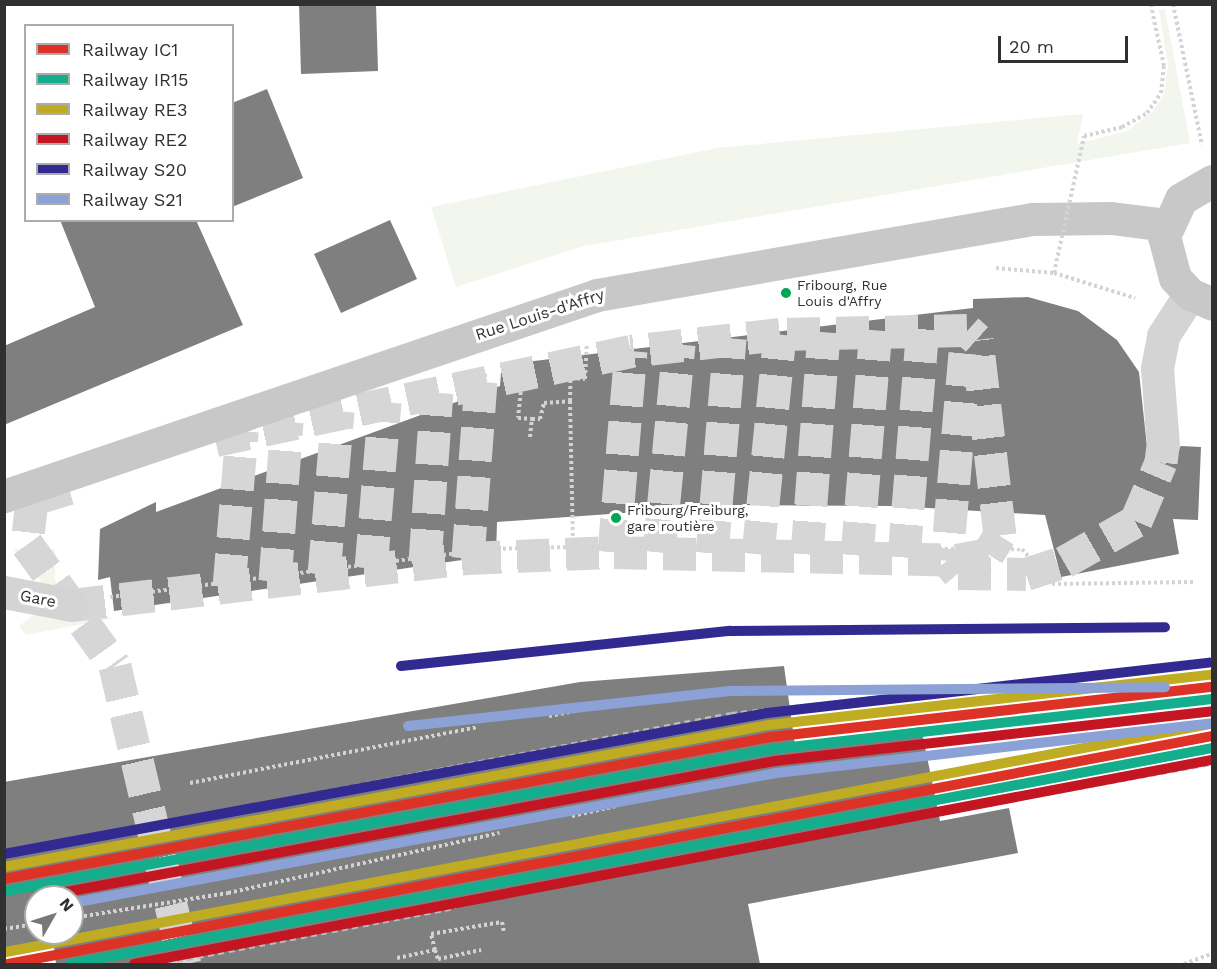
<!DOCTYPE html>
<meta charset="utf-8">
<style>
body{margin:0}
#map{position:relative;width:1217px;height:969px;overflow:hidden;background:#fff;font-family:"Work Sans",sans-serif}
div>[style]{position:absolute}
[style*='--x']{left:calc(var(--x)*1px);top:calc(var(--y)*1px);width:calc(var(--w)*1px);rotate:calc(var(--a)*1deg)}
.green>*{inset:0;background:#f2f6ed}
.building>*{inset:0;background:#7f7f7f}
.minor-tunnel>*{height:33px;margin-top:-16.5px;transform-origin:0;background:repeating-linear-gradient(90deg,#d6d6d6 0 33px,transparent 0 49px)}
.path>*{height:4px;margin-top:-2px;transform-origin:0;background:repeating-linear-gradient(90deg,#d4d4d4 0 3px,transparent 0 6px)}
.minor>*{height:33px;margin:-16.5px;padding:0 16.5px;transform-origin:16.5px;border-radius:16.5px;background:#d4d4d4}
.major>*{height:33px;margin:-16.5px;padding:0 16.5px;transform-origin:16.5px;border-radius:16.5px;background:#c8c8c8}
.rail>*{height:4.5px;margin-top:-2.25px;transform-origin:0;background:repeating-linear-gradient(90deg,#bcbcbc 0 6px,transparent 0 10.5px)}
.path-bridge>*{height:4px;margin-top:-2px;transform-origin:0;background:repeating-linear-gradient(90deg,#d4d4d4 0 3px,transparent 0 6px)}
.rail-1>*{height:10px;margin:-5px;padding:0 5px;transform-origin:5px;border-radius:5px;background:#dd3327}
.rail-2>*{height:10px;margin:-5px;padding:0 5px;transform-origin:5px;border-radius:5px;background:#15ae8d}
.rail-3>*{height:10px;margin:-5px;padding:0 5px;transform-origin:5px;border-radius:5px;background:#bfac23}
.rail-4>*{height:10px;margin:-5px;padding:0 5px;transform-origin:5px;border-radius:5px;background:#c31622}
.rail-5>*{height:10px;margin:-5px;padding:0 5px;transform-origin:5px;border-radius:5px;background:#322a90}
.rail-6>*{height:10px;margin:-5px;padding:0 5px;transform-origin:5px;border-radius:5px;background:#8ca2d6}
.dots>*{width:16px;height:16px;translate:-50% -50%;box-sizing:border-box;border:3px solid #fff;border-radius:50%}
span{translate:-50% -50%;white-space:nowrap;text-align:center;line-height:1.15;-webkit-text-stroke:6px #fff;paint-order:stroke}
.bus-label{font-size:14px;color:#303030}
.left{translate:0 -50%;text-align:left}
.street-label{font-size:16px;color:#303030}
.frame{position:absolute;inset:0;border:6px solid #303030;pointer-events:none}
.legend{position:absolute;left:24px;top:24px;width:210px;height:198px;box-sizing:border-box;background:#fff;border:2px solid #acacac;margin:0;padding:8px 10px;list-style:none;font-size:18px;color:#303030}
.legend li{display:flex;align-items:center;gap:12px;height:30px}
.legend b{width:30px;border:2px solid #acacac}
.north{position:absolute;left:24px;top:885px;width:60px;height:60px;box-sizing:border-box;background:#fff;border:2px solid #acacac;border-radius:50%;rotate:51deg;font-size:16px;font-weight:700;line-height:24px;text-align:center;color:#303030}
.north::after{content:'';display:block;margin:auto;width:21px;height:27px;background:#787878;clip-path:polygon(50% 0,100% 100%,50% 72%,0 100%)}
.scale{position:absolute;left:998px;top:36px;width:130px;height:27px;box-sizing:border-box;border:3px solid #303030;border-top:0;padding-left:8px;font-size:18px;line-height:21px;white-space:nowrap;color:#303030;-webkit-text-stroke:4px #fff;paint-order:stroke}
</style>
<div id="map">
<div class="green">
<i style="clip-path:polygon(1165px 9px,1190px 143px,584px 246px,456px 287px,431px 207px,717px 148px,1083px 114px,1077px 144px,1127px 131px,1152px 112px,1164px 94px,1168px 66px,1159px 10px)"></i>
<i style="clip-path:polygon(13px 549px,55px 549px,55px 579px,63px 599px,81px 614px,114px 618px,26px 635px,19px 626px,37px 613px,43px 590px,37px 570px)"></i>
</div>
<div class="building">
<i style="clip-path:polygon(299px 4px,376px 4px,378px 71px,301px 74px)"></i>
<i style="clip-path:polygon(267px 89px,303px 178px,232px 207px,232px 103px)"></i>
<i style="clip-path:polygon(60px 220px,196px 220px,243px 325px,4px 425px,4px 346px,95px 307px)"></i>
<i style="clip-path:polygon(390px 220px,417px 279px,341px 313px,314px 254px)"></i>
<i style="clip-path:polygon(1028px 297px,1078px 311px,1117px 340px,1139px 372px,1148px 456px,1165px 464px,1181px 446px,1201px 447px,1198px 520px,1173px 519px,1179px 554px,1061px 577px,1045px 515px,895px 506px,736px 505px,497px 522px,496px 555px,114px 611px,110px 577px,98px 580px,100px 529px,156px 502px,156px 512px,500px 386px,501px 373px,534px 361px,973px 308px,973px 299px)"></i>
<i style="clip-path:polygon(evenodd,784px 666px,795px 745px,921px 727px,940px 821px,1009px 808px,1018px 853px,748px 904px,760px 964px,56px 964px,54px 947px,4px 956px,4px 782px,580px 682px,784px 666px,36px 897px,72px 897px,72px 933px,36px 933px,36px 897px)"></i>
</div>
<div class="minor-tunnel">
<i style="--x:965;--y:353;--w:208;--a:95"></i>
<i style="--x:947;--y:560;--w:17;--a:50"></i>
<i style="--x:958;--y:573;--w:68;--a:0.8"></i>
<i style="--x:1026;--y:574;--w:40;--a:-18"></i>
<i style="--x:1064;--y:562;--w:83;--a:-29.7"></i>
<i style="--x:1136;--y:521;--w:64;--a:-67"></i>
<i style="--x:1161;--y:462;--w:17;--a:-83"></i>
<i style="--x:69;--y:488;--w:39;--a:163"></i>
<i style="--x:32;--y:499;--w:45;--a:96.3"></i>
<i style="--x:27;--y:544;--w:150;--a:54.2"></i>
<i style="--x:115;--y:666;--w:306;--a:76.8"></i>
<i style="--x:614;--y:552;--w:202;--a:-85.2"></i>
<i style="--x:659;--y:552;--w:209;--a:-84.5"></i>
<i style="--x:712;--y:553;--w:216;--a:-85.2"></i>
<i style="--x:758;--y:554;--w:221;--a:-84.3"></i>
<i style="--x:807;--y:554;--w:223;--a:-85.6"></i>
<i style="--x:857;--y:555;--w:226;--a:-85.2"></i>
<i style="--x:904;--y:557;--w:231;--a:-85.3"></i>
<i style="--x:468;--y:558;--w:177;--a:-85.8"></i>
<i style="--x:425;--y:562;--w:170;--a:-86"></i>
<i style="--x:371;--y:568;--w:167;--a:-85.2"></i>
<i style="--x:324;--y:574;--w:164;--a:-85.1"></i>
<i style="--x:275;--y:581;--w:160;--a:-85.7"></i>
<i style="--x:229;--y:587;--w:157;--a:-85.2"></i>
<i style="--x:72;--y:605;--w:399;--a:-6.8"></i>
<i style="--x:468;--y:558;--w:146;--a:-2.4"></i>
<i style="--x:614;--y:552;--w:343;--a:1.3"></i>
<i style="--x:957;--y:560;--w:32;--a:-11"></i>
<i style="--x:988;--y:554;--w:22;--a:-58"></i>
<i style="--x:1000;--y:535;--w:197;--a:-96.7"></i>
<i style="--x:977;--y:339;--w:13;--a:-138"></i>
<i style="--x:967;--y:330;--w:187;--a:178.8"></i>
<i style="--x:780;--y:334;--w:150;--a:173.5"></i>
<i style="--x:631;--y:351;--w:425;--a:167.9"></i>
</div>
<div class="path">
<i style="--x:1151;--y:4;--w:7;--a:82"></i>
<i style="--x:1173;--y:4;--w:144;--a:78.4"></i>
<i style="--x:996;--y:268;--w:58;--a:4.9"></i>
<i style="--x:1054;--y:273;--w:85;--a:17.2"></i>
<i style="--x:571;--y:378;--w:14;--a:4"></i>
<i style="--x:585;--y:379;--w:36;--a:-87"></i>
<i style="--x:522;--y:380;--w:38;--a:96"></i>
<i style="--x:518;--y:418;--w:14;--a:4"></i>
<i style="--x:493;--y:384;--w:12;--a:81"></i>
<i style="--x:570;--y:401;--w:146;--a:88.8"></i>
<i style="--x:530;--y:437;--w:18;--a:-84"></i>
<i style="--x:532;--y:419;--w:8;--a:0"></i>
<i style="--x:540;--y:419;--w:16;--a:-76"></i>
<i style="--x:544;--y:403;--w:26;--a:-4"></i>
<i style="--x:570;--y:401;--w:46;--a:-88.8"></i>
<i style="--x:110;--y:597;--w:384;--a:-7.2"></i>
<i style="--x:491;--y:549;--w:82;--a:-1.4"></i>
<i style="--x:573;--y:547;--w:449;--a:0.3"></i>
<i style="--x:1022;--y:549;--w:46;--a:49.4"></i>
<i style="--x:1052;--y:584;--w:142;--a:-0.8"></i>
<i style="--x:549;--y:716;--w:47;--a:-11.1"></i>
<i style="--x:190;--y:783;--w:293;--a:-11"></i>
<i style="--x:572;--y:816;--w:45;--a:-12.8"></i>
<i style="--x:72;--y:918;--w:158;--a:-9.1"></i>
<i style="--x:228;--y:893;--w:278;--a:-12.5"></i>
<i style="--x:4;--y:929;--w:32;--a:-9"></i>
<i style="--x:435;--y:950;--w:16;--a:-104"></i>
<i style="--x:431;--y:934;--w:72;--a:-9.6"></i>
<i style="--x:502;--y:922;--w:10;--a:79"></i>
<i style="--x:397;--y:958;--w:39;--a:-12"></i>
<i style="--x:435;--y:950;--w:9;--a:72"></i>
<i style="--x:438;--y:959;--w:44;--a:-11.8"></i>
<i style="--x:1184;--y:964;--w:30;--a:-20"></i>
</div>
<div class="minor">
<i style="--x:1163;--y:445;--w:77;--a:-94.5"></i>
<i style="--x:1157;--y:368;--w:33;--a:-79"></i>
<i style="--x:1163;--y:336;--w:50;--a:-57.3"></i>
<i style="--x:4;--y:592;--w:69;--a:10.8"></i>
</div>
<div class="major">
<i style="--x:1212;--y:181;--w:36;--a:150"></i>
<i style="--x:1181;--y:199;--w:41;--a:114.7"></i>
<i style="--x:1164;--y:236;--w:43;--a:75.3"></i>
<i style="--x:1175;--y:278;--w:22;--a:47"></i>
<i style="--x:1190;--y:294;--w:24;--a:24"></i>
<i style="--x:4;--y:496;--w:626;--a:-18.72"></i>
<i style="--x:597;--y:295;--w:443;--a:-9.9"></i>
<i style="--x:1033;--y:219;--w:78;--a:-0.7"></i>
<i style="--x:1111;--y:218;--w:55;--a:7.3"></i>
</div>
<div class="rail">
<i style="--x:975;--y:806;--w:241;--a:-10.3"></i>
<i style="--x:4;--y:853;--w:740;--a:-10.82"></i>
<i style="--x:731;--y:714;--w:484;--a:-6.4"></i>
<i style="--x:156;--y:964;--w:305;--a:-10.8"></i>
</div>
<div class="path-bridge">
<i style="--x:1054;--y:273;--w:140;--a:-77.6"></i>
<i style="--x:1084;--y:136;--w:39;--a:-13"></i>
<i style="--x:1122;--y:127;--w:29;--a:-29"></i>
<i style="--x:1147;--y:113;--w:24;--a:-55"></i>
<i style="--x:1161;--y:93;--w:27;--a:-84"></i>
<i style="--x:1164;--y:66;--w:56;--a:-102.3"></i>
<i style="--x:487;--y:375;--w:19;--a:162"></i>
<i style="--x:469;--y:381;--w:12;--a:70"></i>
<i style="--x:473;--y:392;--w:22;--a:-22"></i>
</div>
<div class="rail-1">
<i style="--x:4;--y:879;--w:780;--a:-10.49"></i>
<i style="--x:771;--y:737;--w:444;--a:-6.5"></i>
<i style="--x:8;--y:964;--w:1225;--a:-10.72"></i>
</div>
<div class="rail-2">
<i style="--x:6;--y:891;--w:780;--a:-10.49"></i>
<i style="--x:773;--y:749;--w:442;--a:-6.5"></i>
<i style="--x:70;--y:964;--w:1162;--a:-10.71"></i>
</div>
<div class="rail-3">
<i style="--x:4;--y:867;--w:778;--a:-10.52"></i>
<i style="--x:769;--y:725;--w:445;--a:-6.5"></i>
<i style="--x:6;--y:952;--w:1225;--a:-10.72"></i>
</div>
<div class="rail-4">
<i style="--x:39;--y:897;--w:748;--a:-10.47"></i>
<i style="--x:775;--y:761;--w:440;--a:-6.5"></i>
<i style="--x:134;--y:964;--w:1097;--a:-10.72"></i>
</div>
<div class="rail-5">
<i style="--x:401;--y:666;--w:331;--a:-6.1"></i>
<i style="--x:730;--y:631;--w:435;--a:-0.5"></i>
<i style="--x:4;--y:854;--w:776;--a:-10.47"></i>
<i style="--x:767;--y:713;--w:445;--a:-6.5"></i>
</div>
<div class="rail-6">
<i style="--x:408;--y:726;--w:326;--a:-6.2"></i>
<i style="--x:732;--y:691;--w:433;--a:-0.5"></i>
<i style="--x:72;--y:903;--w:716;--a:-10.46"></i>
<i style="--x:776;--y:773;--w:439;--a:-6.5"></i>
</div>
<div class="dots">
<i style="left:786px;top:293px;background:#00a651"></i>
<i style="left:616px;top:518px;background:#00a651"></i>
</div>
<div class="bus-label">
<span class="left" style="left:797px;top:293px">Fribourg, Rue<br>Louis d'Affry</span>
<span class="left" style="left:627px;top:518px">Fribourg/Freiburg,<br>gare routière</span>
</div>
<div class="street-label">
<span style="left:540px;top:315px;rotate:-18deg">Rue Louis-d'Affry</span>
<span style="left:38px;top:599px;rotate:11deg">Gare</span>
</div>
<div class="frame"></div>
<ul class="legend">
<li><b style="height:8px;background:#dd3327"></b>Railway IC1</li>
<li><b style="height:8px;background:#15ae8d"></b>Railway IR15</li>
<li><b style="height:8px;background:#bfac23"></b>Railway RE3</li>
<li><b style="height:8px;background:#c31622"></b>Railway RE2</li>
<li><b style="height:8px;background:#322a90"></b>Railway S20</li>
<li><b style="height:8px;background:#8ca2d6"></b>Railway S21</li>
</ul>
<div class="north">N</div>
<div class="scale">20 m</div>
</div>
